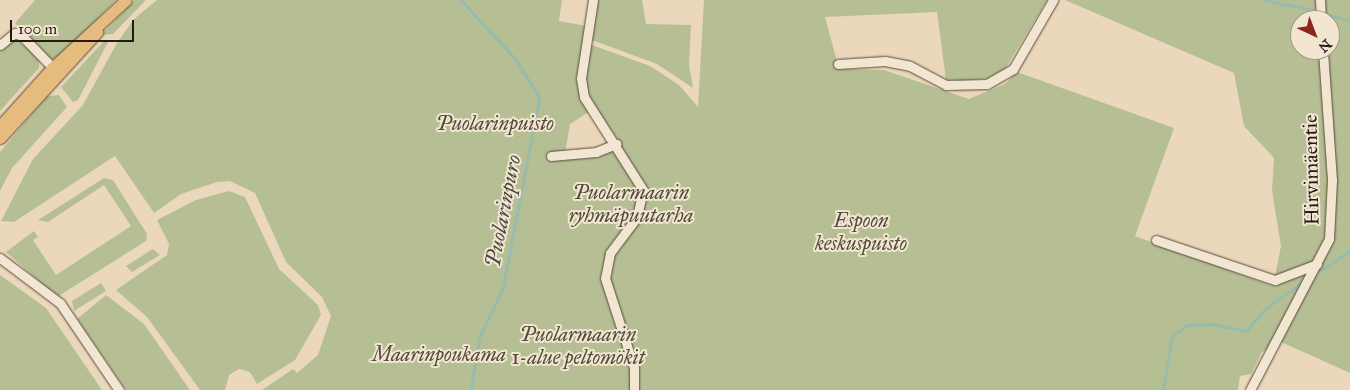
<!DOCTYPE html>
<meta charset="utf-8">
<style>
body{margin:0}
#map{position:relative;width:1350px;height:390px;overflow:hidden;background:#ebd8bc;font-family:"IM FELL Great Primer",serif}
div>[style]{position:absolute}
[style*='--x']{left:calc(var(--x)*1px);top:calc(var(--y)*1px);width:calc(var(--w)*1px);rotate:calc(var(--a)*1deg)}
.green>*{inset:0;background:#b5bf93}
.stream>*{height:2.5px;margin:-1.25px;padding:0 1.25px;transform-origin:1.25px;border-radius:1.25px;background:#99bbab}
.roads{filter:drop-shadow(0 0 1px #58493c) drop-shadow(0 0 1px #58493c)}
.minor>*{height:9px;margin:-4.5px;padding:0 4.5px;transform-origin:4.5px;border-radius:4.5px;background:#f2e6d3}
.major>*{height:11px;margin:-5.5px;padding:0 5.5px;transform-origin:5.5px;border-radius:5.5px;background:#e6bc7e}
span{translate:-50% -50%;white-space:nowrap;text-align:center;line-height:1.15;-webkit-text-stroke:4px #f2e6d3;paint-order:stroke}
.park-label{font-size:20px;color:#524b39;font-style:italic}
.street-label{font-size:20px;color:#271912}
.water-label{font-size:21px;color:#494a40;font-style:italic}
.north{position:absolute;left:1290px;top:10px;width:50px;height:50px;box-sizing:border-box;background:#f2e6d3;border:1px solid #a19486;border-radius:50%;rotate:137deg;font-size:14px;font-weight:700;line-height:20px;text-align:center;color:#271912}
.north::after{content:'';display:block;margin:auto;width:18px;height:22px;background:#8f2418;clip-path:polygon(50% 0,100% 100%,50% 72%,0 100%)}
.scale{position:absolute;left:10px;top:20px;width:124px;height:22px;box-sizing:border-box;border:2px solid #271912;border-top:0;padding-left:6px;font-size:15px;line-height:18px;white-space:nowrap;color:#271912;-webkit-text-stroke:4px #f2e6d3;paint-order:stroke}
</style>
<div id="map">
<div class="green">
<i style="clip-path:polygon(35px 0,116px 0,57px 59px,49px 58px,15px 23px)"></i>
<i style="clip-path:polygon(135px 0,146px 0,113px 34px,101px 35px)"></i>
<i style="clip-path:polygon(evenodd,157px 0,562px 0,559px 21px,586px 26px,589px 44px,650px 66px,679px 85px,698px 107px,704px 0,1047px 0,1005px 69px,989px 78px,964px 81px,946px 80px,937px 12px,825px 17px,839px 69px,884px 70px,969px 99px,1005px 84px,1017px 72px,1174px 128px,1135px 236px,1273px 286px,1281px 246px,1272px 191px,1274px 158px,1244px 126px,1234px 73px,1065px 0,1350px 0,1350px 373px,1279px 341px,1262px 352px,1251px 374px,1240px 376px,1238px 390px,262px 390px,293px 369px,297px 373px,318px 355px,331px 316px,322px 297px,286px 262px,255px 193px,230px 181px,217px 182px,181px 194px,154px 213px,115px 156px,14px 222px,1px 221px,33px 159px,83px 105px,117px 43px,134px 19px,157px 0,1300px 20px,1330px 20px,1330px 50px,1300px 50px,1300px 20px,157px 0,587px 113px,598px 113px,617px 138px,607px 146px,565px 153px,570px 124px,587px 113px)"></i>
<i style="clip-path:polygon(597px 0,642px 0,646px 24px,691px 25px,689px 65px,693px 88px,657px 64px,592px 40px)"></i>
<i style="clip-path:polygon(14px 38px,39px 58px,39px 68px,0 111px,0 49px)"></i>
<i style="clip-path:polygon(105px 40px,109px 40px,78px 100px,73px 102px,61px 87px)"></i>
<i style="clip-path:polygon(59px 95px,67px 107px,12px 168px,0 191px,0 152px,47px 96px)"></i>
<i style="clip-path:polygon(104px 178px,113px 180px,147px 234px,146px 241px,57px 297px,6px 252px,34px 231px,38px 237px,33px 240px,56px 275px,131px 226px,104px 185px,48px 222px,38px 220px)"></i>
<i style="clip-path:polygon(229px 191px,245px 197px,279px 269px,318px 305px,321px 315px,295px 360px,257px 384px,250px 372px,239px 369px,229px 375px,225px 390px,200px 390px,147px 317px,116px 290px,167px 255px,169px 244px,157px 220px,196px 200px)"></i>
<i style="clip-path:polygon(153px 249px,160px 255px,132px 272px,126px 266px)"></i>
<i style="clip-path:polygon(0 275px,46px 308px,102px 390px,0 390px)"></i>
<i style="clip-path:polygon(101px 283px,106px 291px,74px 311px,72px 301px)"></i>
<i style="clip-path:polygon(106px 295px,144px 324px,190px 390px,126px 390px,77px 319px)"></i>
</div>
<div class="stream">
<i style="--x:461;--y:0;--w:78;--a:47.1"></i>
<i style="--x:514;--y:57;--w:48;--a:57"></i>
<i style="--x:540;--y:97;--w:196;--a:100.9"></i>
<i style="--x:503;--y:289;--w:53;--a:115.6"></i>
<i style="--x:480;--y:337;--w:54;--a:99.6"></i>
<i style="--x:1264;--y:0;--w:50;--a:11.5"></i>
<i style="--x:1327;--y:14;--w:24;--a:17"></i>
<i style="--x:1320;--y:271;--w:36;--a:-34"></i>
<i style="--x:1163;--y:390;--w:55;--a:-80.5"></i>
<i style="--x:1172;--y:336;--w:19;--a:-35"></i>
<i style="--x:1188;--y:325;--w:25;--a:-2"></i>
<i style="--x:1213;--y:324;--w:34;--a:12"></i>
<i style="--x:1246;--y:331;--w:30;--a:-49"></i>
<i style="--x:1266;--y:308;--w:44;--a:-34.8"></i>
</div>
<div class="roads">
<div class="minor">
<i style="--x:593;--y:0;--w:79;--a:98.7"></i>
<i style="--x:581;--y:78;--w:19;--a:81"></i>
<i style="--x:584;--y:97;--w:110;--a:57.6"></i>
<i style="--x:643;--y:190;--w:28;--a:103"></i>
<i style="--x:637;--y:217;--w:45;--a:126.9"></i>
<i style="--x:610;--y:253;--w:25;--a:101"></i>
<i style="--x:605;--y:278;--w:95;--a:72.1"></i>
<i style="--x:634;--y:368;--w:22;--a:90"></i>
<i style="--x:1320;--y:0;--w:20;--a:87"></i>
<i style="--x:0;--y:45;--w:19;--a:-39"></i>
<i style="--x:15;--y:33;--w:8;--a:23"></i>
<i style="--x:22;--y:36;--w:50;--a:45.8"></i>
<i style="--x:838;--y:64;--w:47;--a:-3.7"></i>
<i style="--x:885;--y:61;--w:25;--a:11"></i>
<i style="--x:910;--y:66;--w:41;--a:27.8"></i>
<i style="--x:946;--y:85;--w:41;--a:-1.4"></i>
<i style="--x:987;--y:84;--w:30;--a:-30"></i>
<i style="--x:1013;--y:69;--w:80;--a:-59.9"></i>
<i style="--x:551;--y:156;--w:45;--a:-5.1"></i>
<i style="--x:596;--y:152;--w:22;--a:-22"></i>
<i style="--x:1156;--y:240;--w:126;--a:18.6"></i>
<i style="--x:1275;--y:280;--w:45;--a:-20.9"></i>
<i style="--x:0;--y:258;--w:75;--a:36.9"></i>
<i style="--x:60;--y:303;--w:105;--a:55.9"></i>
<i style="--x:1250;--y:390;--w:170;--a:-62.4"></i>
<i style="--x:1329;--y:239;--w:59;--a:-87.1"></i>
<i style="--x:1332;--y:180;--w:130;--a:-94"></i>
</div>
<div class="major">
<i style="--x:0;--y:126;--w:78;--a:-48.1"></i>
<i style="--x:52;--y:68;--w:100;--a:-42.6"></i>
<i style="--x:0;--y:138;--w:144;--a:-47.5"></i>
</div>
</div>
<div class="park-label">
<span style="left:495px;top:123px">Puolarinpuisto</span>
<span style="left:631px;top:204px">Puolarmaarin<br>ryhmäpuutarha</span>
<span style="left:861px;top:232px">Espoon<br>keskuspuisto</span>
<span style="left:578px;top:346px">Puolarmaarin<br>1-alue peltomökit</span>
<span style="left:439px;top:354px">Maarinpoukama</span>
</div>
<div class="street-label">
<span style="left:1311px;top:170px;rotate:-91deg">Hirvimäentie</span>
</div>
<div class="water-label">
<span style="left:503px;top:211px;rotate:-79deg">Puolarinpuro</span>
</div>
<div class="north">N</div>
<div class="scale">100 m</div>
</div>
